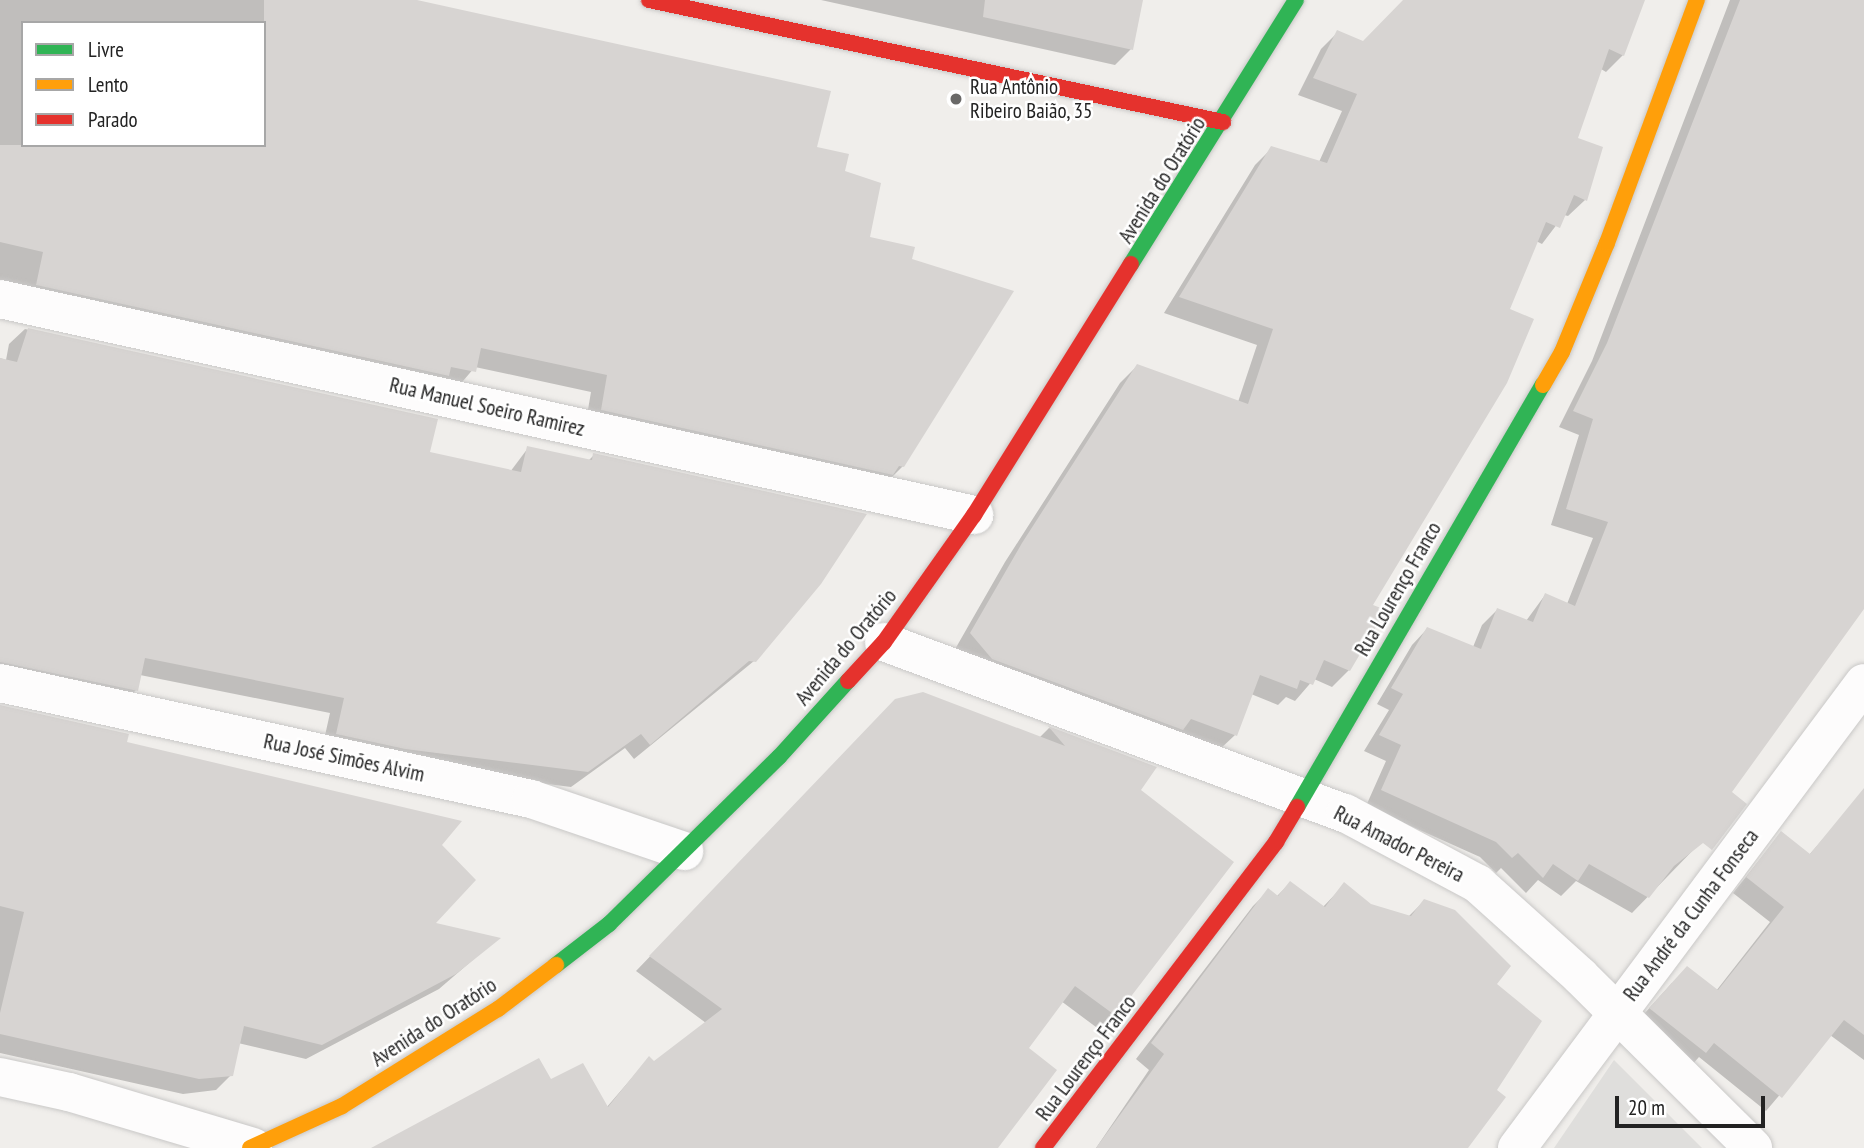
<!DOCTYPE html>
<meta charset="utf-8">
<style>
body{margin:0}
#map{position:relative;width:1864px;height:1148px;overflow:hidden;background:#f0eeeb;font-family:"PT Sans Narrow",sans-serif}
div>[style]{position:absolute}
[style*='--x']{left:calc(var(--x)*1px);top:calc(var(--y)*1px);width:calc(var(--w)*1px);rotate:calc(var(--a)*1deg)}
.residential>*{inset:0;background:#dfdedc}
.shadow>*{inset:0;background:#0003}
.building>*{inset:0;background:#d7d4d2}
.roads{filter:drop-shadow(0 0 2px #c9c8c7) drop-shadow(0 0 2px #c9c8c7)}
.street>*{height:38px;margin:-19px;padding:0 19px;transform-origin:19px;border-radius:19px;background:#fdfcfc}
.fast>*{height:16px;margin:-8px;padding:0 8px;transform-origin:8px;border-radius:8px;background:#30b455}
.slow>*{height:16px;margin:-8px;padding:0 8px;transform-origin:8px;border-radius:8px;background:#ff9f0a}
.jam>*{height:16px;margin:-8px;padding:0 8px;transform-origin:8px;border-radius:8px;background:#e5322d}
.dots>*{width:19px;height:19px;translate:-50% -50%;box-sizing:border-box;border:4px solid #fff;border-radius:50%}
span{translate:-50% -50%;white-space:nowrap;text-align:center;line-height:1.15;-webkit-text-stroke:5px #fff;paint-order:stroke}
.poi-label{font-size:21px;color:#222}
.left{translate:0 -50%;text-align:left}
.street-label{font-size:21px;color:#222}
.legend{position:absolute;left:21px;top:21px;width:245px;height:126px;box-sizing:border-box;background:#fff;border:2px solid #a7a7a7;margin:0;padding:9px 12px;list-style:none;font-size:21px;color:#222}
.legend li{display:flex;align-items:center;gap:14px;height:35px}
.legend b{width:35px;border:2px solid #a7a7a7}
.scale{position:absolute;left:1615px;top:1096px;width:150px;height:32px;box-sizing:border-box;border:4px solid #222;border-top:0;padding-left:9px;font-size:21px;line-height:24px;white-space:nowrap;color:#222;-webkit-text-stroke:5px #fff;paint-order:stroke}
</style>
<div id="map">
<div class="residential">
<i style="clip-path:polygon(1614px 1060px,1702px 1148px,1554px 1148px)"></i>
</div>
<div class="shadow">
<i style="clip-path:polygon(evenodd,0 0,410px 0,829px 92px,815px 149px,843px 172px,867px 238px,910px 260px,903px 466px,886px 483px,585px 427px,591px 392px,475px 367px,457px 388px,0 287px,0 0,23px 23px,264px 23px,264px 145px,23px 145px,23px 23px)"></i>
<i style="clip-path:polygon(821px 0,1141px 0,1131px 49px,1115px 65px)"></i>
<i style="clip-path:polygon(1417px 0,1643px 0,1623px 55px,1606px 72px,1601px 69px,1576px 139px,1585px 200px,1568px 216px,1564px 215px,1542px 244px,1536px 241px,1371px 606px,1349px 670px,1332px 687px,1314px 679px,1295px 701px,1286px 697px,1278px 705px,1251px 694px,1235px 735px,1218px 751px,954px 651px,1005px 562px,1120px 383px,1137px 366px,1238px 402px,1257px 345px,1164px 313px,1255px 165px,1272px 148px,1319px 162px,1342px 111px,1298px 95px,1321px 49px,1338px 32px,1363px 43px)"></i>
<i style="clip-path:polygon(1730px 0,1864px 0,1864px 605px,1730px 793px,1700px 843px,1632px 913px,1576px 881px,1561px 896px,1538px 880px,1526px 893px,1501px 868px,1496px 873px,1480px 857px,1366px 806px,1386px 761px,1364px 751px,1389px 710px,1377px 704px,1412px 645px,1427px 629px,1473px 647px,1482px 625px,1497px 610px,1526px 621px,1545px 595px,1567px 604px,1593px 538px,1551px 525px,1579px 435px,1559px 427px,1592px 361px)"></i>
<i style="clip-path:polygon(25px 329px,436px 420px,428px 454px,510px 472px,528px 448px,588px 461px,594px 455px,754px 661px,634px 759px,625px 748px,571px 787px,389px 764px,322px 749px,330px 713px,140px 675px,136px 690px,121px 705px,0 679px,0 358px,6px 360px,9px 344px)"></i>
<i style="clip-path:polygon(0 707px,439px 845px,433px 924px,497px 939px,439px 989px,306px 1059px,238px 1043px,231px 1075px,216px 1090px,183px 1094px,0 1053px)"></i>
<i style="clip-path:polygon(880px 717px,1039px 738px,1049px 728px,1155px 768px,1139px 790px,1231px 862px,1100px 1030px,1061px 1001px,1026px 1048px,995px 1148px,375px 1148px,550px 1082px,606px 1108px,649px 1058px,654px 1063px,706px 1023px,636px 971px)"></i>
<i style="clip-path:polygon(1851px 807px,1864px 816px,1864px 1060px,1830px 1035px,1766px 1111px,1699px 1057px,1690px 1067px,1635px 1024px,1672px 983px,1716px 991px,1770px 922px,1733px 893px,1781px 833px,1809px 855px)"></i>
<i style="clip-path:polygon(1290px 883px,1322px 908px,1344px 885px,1370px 905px,1408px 917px,1424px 901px,1495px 985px,1495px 1090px,1467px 1148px,1096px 1148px,1149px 1070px,1136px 1059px,1253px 906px,1268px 891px,1276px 897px)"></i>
</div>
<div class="building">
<i style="clip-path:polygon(264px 0,417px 0,831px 91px,817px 147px,849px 154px,845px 171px,881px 183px,870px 237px,915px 247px,912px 259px,1014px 291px,904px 467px,899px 466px,893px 475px,601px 410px,607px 375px,481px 348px,476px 372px,451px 367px,449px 376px,36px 285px,43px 252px,0 242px,0 145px,264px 145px)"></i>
<i style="clip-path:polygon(985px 0,1143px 0,1133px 50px,983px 17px)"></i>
<i style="clip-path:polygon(1403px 0,1645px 0,1624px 56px,1609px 49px,1578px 138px,1603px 147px,1587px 201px,1574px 195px,1560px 228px,1546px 222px,1510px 309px,1534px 319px,1507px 383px,1373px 605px,1386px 610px,1350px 671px,1324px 660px,1313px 685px,1300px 680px,1297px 689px,1260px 675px,1237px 736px,1191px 719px,1183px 730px,992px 659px,970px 633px,1022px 543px,1137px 364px,1248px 404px,1273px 329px,1179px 297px,1271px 146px,1327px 163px,1357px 94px,1313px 78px,1337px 30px,1363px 41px)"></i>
<i style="clip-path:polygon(1740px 0,1864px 0,1864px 609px,1732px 792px,1747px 804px,1712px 850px,1703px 843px,1674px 866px,1649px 898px,1589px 864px,1578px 881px,1553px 864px,1543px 878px,1518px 853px,1512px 858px,1496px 842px,1381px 790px,1401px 745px,1379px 735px,1403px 694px,1391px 688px,1427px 627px,1481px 649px,1497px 608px,1533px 622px,1545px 593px,1575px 606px,1608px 522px,1566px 509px,1593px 419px,1573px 411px,1607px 343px)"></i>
<i style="clip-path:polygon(28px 328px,438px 419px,430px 452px,521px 472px,527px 446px,592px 460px,593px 453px,867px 514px,821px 584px,756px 662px,749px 661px,650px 745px,641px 734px,588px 772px,405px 749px,336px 734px,344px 698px,145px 658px,138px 691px,0 662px,0 358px,17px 362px)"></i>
<i style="clip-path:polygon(923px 692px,1065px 746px,1048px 726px,1157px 767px,1141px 790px,1234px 862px,1116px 1016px,1075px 986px,1029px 1048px,1057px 1070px,998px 1148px,371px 1148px,539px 1058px,551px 1079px,583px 1063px,608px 1107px,649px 1056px,654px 1061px,722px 1009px,649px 956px,895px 699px)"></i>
<i style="clip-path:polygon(0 705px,129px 734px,127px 742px,462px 821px,442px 845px,476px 880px,436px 923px,501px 938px,456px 974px,322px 1045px,244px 1026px,233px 1076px,199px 1079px,0 1034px,0 1013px,24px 912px,0 906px)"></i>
<i style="clip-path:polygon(1864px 788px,1864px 1035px,1844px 1020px,1782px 1098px,1714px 1043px,1706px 1053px,1649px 1008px,1687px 966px,1718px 990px,1784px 907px,1746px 877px,1781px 831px,1810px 854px)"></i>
<i style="clip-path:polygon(1290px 881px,1325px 907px,1344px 882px,1371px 904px,1411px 916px,1424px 899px,1455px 910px,1511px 966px,1497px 984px,1542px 1021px,1497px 1090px,1506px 1097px,1468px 1148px,1096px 1148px,1164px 1054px,1151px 1043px,1268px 888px,1278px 896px)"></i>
</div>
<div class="roads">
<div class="street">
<i style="--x:0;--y:299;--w:998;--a:12.5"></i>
<i style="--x:884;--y:642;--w:492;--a:20.4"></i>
<i style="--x:1345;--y:813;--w:151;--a:28.1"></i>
<i style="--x:1478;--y:884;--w:137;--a:42"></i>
<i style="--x:1580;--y:976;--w:244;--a:44.8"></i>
<i style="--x:0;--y:683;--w:544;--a:12.32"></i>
<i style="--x:531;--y:799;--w:162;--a:18.8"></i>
<i style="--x:0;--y:1077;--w:71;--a:12.3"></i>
<i style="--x:69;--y:1092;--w:192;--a:16.6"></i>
<i style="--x:1517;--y:1148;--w:580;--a:-53.27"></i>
</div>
<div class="fast">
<i style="--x:1131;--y:264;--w:311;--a:-58"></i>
<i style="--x:1297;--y:807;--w:488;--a:-59.8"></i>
<i style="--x:556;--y:965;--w:67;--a:-37.7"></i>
<i style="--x:609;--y:924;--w:238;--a:-44.5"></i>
<i style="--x:779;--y:757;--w:103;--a:-47.8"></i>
</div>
<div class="slow">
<i style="--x:1543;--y:385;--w:38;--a:-60"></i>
<i style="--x:1562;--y:352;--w:118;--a:-67.6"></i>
<i style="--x:1607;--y:243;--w:259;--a:-69.7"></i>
<i style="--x:250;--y:1148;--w:101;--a:-24.5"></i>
<i style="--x:342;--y:1106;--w:184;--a:-31.9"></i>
<i style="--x:498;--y:1009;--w:73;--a:-37.2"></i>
</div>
<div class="jam">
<i style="--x:649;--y:0;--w:587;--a:12"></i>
<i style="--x:848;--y:681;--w:53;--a:-47.3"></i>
<i style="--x:884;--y:642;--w:156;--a:-54.7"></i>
<i style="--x:974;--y:515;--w:296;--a:-58"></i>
<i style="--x:1043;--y:1148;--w:385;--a:-52.7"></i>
<i style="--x:1276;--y:842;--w:41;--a:-59"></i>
</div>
</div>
<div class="dots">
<i style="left:956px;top:99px;background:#6a6968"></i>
</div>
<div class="poi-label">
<span class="left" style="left:970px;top:99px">Rua Antônio<br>Ribeiro Baião, 35</span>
</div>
<div class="street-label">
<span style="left:1162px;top:180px;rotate:-58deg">Avenida do Oratório</span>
<span style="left:487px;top:407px;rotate:13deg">Rua Manuel Soeiro Ramirez</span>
<span style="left:1398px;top:589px;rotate:-60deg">Rua Lourenço Franco</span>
<span style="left:846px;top:647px;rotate:-50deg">Avenida do Oratório</span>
<span style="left:344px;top:758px;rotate:12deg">Rua José Simões Alvim</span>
<span style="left:1399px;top:844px;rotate:27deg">Rua Amador Pereira</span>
<span style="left:1691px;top:915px;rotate:-53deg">Rua André da Cunha Fonseca</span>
<span style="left:434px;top:1022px;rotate:-33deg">Avenida do Oratório</span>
<span style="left:1086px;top:1058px;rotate:-53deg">Rua Lourenço Franco</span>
</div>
<ul class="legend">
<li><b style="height:9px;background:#30b455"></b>Livre</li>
<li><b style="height:9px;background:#ff9f0a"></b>Lento</li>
<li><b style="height:9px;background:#e5322d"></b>Parado</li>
</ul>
<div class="scale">20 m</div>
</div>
